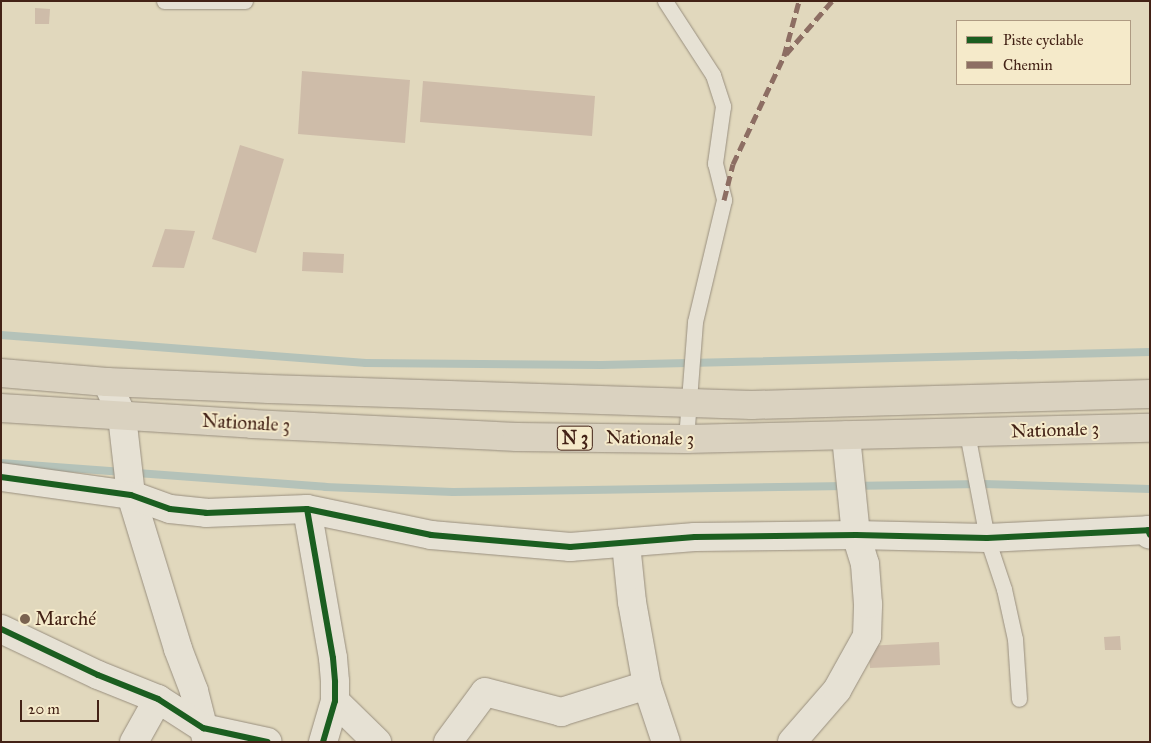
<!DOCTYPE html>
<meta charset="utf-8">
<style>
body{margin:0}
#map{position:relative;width:1151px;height:743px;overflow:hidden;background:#e1d8bd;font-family:"IM FELL Great Primer",serif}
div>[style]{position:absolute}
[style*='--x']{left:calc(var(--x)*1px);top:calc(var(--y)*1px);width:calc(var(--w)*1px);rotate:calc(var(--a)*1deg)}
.stream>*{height:8px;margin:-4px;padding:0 4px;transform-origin:4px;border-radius:4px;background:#b4c2b9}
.building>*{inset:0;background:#cebca9}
.roads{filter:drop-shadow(0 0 1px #998f7f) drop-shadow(0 0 1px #998f7f)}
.service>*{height:15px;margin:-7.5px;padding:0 7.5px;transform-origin:7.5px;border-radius:7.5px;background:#e6e1d4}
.minor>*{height:28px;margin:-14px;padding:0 14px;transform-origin:14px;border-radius:14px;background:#e6e1d4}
.primary>*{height:28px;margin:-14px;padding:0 14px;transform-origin:14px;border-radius:14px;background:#dad2c0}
.quiet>*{height:5px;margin-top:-2.5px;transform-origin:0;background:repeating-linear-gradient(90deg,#8d6e63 0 10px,transparent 0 15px)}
.cycleway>*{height:6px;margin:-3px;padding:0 3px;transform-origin:3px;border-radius:3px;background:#1b5e20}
.dots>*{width:14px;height:14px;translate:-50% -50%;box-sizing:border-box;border:2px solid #f5eaca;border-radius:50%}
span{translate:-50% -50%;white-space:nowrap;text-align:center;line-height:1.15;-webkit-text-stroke:4px #f5eaca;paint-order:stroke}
.shield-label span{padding:1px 4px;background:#f5eaca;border:1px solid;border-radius:4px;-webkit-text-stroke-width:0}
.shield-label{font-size:18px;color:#432216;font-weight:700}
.street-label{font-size:19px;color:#432216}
.poi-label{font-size:19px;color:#432216}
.left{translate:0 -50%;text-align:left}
.frame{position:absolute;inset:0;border:2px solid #432216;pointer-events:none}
.legend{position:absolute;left:956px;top:20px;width:175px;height:65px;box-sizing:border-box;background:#f5eaca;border:1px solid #ae9a82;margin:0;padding:6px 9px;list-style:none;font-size:15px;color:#432216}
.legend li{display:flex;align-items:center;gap:10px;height:25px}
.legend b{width:25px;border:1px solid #ae9a82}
.scale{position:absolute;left:20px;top:700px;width:79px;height:22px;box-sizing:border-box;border:2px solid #432216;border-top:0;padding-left:6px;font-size:15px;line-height:18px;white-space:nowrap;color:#432216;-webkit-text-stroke:4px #f5eaca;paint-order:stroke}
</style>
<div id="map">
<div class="stream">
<i style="--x:1;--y:335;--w:366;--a:4.4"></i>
<i style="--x:366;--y:363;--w:235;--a:0.5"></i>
<i style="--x:601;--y:365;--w:549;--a:-1.36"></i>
<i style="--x:1;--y:463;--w:325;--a:4.2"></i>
<i style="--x:325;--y:487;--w:128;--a:2.2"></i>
<i style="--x:453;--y:492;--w:530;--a:-0.86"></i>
<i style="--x:983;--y:484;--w:167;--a:1.7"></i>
</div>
<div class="building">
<i style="clip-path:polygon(35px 8px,50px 9px,49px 24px,35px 24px)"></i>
<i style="clip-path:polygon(302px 71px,410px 80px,405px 143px,298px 134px)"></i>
<i style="clip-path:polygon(423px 81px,595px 96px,592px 136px,420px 122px)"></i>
<i style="clip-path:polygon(240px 145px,284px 159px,256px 253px,212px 239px)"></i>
<i style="clip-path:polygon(165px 229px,195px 231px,184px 268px,152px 267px)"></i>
<i style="clip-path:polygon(303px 252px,344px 254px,343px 273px,302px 271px)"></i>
<i style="clip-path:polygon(1120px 636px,1121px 650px,1105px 650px,1104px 637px)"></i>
<i style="clip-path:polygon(939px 642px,940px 665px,870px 668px,868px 646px)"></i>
</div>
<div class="roads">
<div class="service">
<i style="--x:164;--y:1;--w:81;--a:0"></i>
<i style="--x:665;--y:1;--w:88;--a:57"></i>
<i style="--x:713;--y:75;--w:33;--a:72"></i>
<i style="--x:723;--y:106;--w:58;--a:98"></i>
<i style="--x:715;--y:163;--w:38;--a:76"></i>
<i style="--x:724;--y:200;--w:125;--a:103.4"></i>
<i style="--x:695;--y:322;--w:117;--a:94.4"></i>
<i style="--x:967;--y:433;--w:107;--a:79.2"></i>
<i style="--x:987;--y:538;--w:54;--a:71.6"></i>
<i style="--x:1004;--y:589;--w:51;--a:77.6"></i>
<i style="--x:1015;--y:639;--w:60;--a:86.2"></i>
</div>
<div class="minor">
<i style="--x:107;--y:382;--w:37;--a:66"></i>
<i style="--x:122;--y:416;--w:80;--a:83.5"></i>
<i style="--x:131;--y:495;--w:161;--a:73"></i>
<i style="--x:178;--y:649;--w:45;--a:69.1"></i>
<i style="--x:194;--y:691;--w:53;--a:75.7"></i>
<i style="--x:1;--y:477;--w:131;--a:7.9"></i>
<i style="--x:131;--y:495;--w:41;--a:19.7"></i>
<i style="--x:170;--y:509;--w:36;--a:6"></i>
<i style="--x:206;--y:513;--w:101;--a:-2.3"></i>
<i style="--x:307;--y:509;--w:151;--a:80.1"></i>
<i style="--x:333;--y:658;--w:24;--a:85"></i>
<i style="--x:335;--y:682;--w:19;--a:90"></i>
<i style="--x:335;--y:701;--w:43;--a:106.3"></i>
<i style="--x:307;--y:509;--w:127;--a:11.8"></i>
<i style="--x:431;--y:535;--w:140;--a:4.9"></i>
<i style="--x:570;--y:547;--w:125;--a:-4.6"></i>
<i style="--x:695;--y:537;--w:161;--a:-0.7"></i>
<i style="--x:856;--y:535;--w:131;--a:1.3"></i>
<i style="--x:987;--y:538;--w:161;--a:-2.8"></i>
<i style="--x:1148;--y:530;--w:5;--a:68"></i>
<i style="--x:626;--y:544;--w:58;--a:84.1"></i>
<i style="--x:632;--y:602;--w:84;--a:79.8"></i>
<i style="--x:647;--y:685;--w:60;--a:71.6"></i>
<i style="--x:1;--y:629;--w:107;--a:25.4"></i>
<i style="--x:98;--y:675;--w:65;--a:21.8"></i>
<i style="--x:158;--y:699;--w:54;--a:32.8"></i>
<i style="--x:203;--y:728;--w:66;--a:12.2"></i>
<i style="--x:335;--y:701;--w:59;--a:44.3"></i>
<i style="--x:134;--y:742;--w:49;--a:-60.8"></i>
<i style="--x:448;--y:742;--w:62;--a:-53.5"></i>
<i style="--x:485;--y:692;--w:79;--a:14.7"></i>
<i style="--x:561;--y:712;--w:90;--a:-17.4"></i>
<i style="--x:792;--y:742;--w:69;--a:-49.1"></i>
<i style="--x:837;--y:690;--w:62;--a:-60.9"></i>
<i style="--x:867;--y:636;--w:32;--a:-88"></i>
<i style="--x:868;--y:604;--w:40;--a:-94.3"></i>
<i style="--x:865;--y:564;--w:30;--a:-107"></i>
<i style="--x:856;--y:535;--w:100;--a:-95.8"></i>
</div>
<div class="primary">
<i style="--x:1;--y:373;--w:106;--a:4.9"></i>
<i style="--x:107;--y:382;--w:162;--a:2.5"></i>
<i style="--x:269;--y:389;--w:483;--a:1.9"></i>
<i style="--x:752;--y:405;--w:398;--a:-1.6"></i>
<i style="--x:1;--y:408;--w:252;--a:3.6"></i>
<i style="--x:252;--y:424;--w:265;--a:2.8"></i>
<i style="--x:517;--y:437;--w:169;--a:0.7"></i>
<i style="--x:686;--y:439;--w:464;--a:-1.4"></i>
</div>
</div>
<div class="quiet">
<i style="--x:786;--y:54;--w:70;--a:-49"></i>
<i style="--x:724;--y:200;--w:37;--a:-76"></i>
<i style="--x:733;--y:164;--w:119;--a:-64.7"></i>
<i style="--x:784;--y:56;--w:57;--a:-74.7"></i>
</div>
<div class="cycleway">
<i style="--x:1;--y:477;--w:131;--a:7.9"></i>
<i style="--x:131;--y:495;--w:41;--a:19.7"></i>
<i style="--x:170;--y:509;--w:36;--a:6"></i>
<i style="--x:206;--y:513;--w:101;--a:-2.3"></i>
<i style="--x:307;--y:509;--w:151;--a:80.1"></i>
<i style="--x:333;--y:658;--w:24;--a:85"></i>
<i style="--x:335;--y:682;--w:19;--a:90"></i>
<i style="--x:335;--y:701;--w:43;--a:106.3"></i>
<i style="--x:307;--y:509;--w:127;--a:11.8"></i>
<i style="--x:431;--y:535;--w:140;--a:4.9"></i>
<i style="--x:570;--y:547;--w:125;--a:-4.6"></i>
<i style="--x:695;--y:537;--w:161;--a:-0.7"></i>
<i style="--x:856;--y:535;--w:131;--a:1.3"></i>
<i style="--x:987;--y:538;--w:161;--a:-2.8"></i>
<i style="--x:1148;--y:530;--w:5;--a:68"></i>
<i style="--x:1;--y:629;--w:107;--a:25.4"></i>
<i style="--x:98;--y:675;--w:65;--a:21.8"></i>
<i style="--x:158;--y:699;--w:54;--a:32.8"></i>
<i style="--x:203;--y:728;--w:66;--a:12.2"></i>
</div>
<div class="dots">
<i style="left:25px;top:619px;background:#7a6250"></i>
</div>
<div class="shield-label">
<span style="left:575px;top:438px">N 3</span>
</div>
<div class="street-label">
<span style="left:246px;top:423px;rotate:3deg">Nationale 3</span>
<span style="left:1055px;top:430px;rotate:-2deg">Nationale 3</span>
<span style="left:650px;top:438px;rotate:1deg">Nationale 3</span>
</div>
<div class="poi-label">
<span class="left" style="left:35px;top:619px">Marché</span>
</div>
<div class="frame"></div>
<ul class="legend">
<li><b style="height:6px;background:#1b5e20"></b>Piste cyclable</li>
<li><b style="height:6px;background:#8d6e63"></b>Chemin</li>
</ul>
<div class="scale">20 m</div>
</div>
